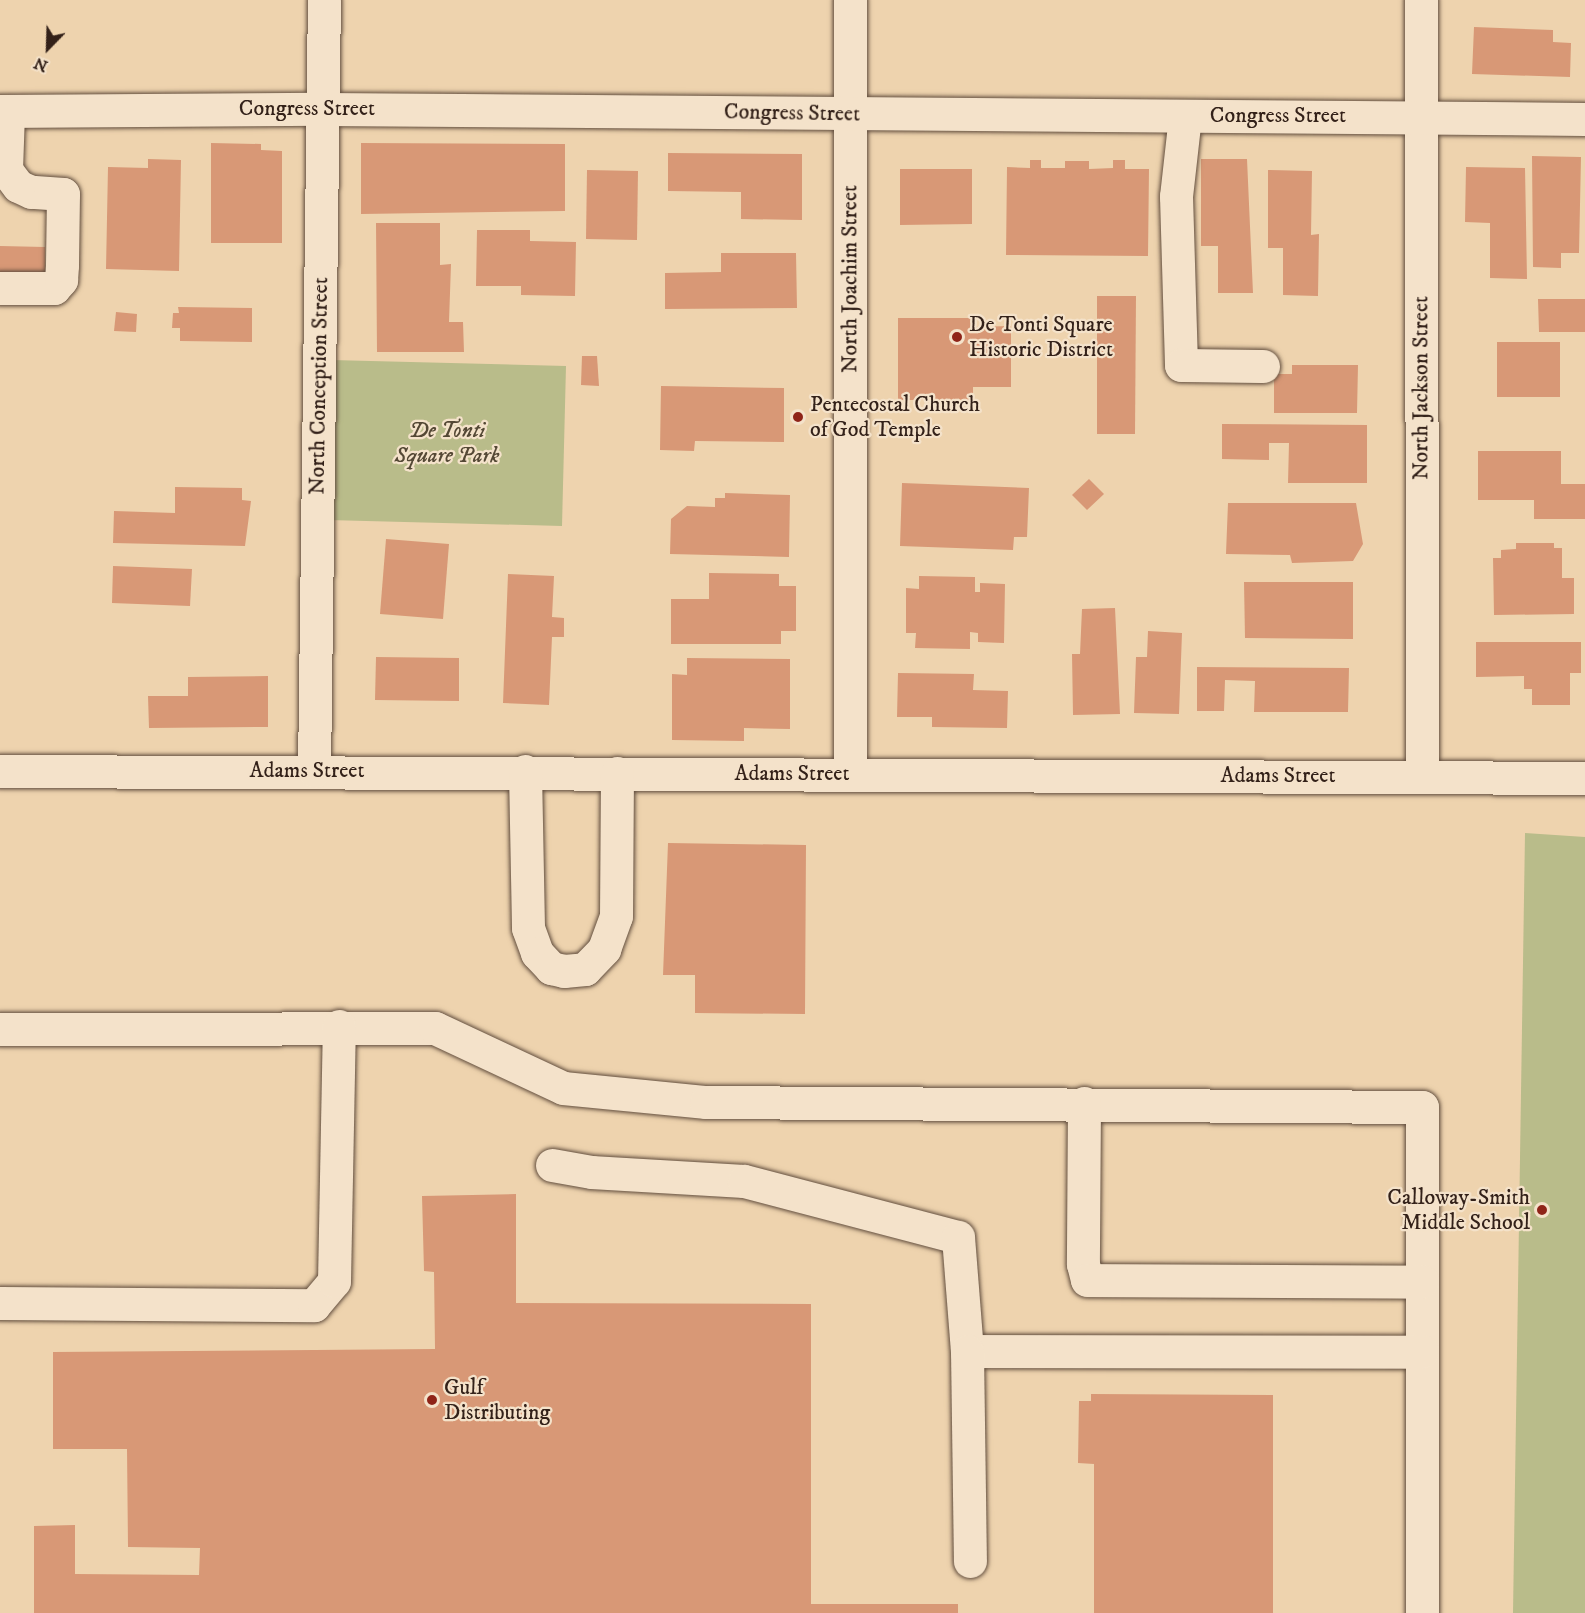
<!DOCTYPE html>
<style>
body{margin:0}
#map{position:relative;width:1585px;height:1613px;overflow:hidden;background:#eed3ae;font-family:"IM FELL DW Pica",serif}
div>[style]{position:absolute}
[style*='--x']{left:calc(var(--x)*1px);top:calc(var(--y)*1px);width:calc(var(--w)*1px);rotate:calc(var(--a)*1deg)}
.green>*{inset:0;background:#b9bc8a}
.building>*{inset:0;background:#d89876}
.roads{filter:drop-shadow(0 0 2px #624e3e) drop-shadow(0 0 2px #624e3e)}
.minor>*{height:33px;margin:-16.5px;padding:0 16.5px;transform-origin:16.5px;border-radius:16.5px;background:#f4e2ca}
.dots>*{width:16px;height:16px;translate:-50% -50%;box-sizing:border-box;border:3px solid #f4e2ca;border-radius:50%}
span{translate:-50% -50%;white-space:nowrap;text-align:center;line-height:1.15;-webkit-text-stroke:4.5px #f4e2ca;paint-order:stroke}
.street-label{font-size:22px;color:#332119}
.poi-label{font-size:22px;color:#332119}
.left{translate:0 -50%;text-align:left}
.right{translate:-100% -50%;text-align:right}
.park-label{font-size:22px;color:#544835;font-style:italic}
.north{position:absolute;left:18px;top:18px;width:60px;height:60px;-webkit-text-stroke:4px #f4e2ca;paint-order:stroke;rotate:203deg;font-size:16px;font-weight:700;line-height:24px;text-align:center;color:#332119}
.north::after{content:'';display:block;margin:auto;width:21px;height:27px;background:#332119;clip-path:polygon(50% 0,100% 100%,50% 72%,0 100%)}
</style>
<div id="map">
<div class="green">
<i style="clip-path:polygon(331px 360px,566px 366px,562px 526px,328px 520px)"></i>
<i style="clip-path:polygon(1525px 833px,1585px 837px,1585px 1613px,1513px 1613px)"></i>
</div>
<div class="building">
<i style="clip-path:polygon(1474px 27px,1553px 30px,1553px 42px,1571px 43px,1570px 77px,1472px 74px)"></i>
<i style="clip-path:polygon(211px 143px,261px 144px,261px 150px,282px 151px,282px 243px,211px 243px)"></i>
<i style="clip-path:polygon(361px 143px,565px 144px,565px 211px,361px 214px)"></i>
<i style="clip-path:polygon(668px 153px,802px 154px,802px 220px,741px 219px,741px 192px,668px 191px)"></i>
<i style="clip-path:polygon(1532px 156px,1581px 157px,1579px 253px,1561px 253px,1561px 268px,1533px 267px)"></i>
<i style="clip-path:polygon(148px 159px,181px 160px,179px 271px,106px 269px,108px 167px,148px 168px)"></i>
<i style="clip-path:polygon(1201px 159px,1247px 159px,1253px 293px,1218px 293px,1218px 246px,1201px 246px)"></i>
<i style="clip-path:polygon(1030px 160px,1041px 160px,1041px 168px,1065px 168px,1065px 161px,1089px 161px,1089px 169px,1113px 168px,1113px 160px,1125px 160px,1125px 169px,1149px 169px,1148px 256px,1006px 255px,1007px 167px,1030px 168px)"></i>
<i style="clip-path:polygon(1466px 167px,1525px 168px,1527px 279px,1490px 278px,1490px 223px,1465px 222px)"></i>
<i style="clip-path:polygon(900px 169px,972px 169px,972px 224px,900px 225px)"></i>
<i style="clip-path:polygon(587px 170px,638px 171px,637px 240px,586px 239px)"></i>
<i style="clip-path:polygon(1268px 170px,1312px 171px,1311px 235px,1319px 234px,1318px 296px,1283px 295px,1283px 248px,1268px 248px)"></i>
<i style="clip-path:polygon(376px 223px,440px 223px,440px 265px,451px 264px,449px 322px,463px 322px,464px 352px,377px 352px)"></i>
<i style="clip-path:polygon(477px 230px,530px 230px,530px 241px,576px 242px,575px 296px,521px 295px,521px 286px,476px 286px)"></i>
<i style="clip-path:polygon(0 246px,45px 247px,45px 279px,0 278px)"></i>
<i style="clip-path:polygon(721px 253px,796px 253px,797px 308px,665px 309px,665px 273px,721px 272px)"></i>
<i style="clip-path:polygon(1097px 296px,1136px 296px,1135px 434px,1097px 434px)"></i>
<i style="clip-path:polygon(1538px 299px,1585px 299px,1585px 332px,1539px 332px)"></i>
<i style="clip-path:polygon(178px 307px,252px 308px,252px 342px,180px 341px,180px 328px,172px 328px,173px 313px,179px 313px)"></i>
<i style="clip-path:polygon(116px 312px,137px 314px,136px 332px,114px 331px)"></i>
<i style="clip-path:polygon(898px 318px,972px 318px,972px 327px,1011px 326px,1011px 387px,973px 387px,973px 400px,898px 400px)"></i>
<i style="clip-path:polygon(1497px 342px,1560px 342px,1560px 397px,1497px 397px)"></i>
<i style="clip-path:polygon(582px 356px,597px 356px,599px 386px,581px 385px)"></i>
<i style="clip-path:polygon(1292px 365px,1358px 365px,1357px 413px,1274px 413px,1274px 374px,1292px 374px)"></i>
<i style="clip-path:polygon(661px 386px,784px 388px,784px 442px,695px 441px,694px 451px,660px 450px)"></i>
<i style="clip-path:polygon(1222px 424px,1367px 425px,1367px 483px,1288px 483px,1289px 443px,1269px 443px,1269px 460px,1222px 459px)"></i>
<i style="clip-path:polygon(1478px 451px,1561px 451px,1561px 484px,1585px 484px,1585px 519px,1534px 519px,1534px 500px,1478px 500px)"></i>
<i style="clip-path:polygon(1089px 479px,1104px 494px,1087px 510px,1072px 495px)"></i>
<i style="clip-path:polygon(902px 483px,1029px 488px,1027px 537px,1014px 537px,1013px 550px,900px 546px)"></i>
<i style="clip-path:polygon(175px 487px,242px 488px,242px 500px,251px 501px,245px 546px,113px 543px,114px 511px,175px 513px)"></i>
<i style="clip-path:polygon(725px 493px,790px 495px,789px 557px,670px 554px,671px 519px,687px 506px,715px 507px,715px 498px,725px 498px)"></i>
<i style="clip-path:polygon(1228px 503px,1356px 503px,1363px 544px,1353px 561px,1292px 563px,1290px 555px,1226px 554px)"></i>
<i style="clip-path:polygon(386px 539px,449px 544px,443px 619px,380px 614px)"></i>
<i style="clip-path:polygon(1516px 543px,1554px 543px,1554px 548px,1562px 548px,1562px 578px,1574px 578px,1574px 614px,1494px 615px,1493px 558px,1501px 558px,1501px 550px,1516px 549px)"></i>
<i style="clip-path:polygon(113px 566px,192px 569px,190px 606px,112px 603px)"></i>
<i style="clip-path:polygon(709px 573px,779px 574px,779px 586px,796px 586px,796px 631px,781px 631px,781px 644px,671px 644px,671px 599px,709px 599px)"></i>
<i style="clip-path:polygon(508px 574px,554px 576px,552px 617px,564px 618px,564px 637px,552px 637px,549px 705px,503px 703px)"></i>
<i style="clip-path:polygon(919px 576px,975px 577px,975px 592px,980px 592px,980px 583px,1005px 584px,1004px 643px,978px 642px,978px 633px,970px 632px,970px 649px,915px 648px,916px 633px,906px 633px,906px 588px,919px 589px)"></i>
<i style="clip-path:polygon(1244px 582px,1353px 582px,1353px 639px,1245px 638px)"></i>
<i style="clip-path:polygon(1115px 608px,1120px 714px,1073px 715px,1072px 654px,1080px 654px,1082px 609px)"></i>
<i style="clip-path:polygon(1148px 631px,1182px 633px,1179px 714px,1134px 713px,1136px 657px,1147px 657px)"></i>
<i style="clip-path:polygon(1476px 642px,1581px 642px,1581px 673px,1570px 673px,1570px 705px,1532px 705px,1532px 689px,1524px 689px,1524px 676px,1476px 677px)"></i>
<i style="clip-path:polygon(376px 657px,459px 658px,459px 701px,375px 700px)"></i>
<i style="clip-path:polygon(687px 658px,790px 659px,790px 729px,744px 728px,744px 741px,672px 740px,672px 674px,687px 675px)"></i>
<i style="clip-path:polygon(1197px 667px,1349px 668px,1348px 712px,1254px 712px,1255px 681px,1225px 680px,1224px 711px,1197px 711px)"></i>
<i style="clip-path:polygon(898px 673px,974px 674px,973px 690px,1008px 691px,1007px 728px,932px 727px,932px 717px,897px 717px)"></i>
<i style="clip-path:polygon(268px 676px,268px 727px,149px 728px,148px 696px,188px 696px,188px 677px)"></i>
<i style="clip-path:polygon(668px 843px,806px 845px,805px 1014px,695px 1013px,695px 975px,663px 975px)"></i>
<i style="clip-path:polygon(516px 1194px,516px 1303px,811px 1304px,811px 1604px,958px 1604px,958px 1613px,34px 1613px,34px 1526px,75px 1525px,75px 1574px,199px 1575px,200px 1548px,128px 1547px,127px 1449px,53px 1449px,53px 1352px,435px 1349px,434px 1272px,424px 1271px,422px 1196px)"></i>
<i style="clip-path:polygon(1091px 1394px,1273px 1395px,1273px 1613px,1094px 1613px,1094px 1464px,1078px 1463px,1079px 1401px,1091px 1401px)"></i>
</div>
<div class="roads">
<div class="minor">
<i style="--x:850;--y:0;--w:774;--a:90"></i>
<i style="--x:1421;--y:0;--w:776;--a:89.93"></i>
<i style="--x:0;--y:111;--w:323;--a:-0.4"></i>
<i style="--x:323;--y:109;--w:1262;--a:0.45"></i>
<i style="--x:1185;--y:116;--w:81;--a:96.4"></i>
<i style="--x:1176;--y:196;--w:169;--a:88.3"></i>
<i style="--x:1181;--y:365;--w:82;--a:0.7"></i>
<i style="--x:0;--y:288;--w:54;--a:0"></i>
<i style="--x:54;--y:288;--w:11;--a:-49"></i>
<i style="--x:61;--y:280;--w:15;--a:-86"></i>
<i style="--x:62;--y:265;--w:71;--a:-89.2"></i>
<i style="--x:63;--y:194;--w:32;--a:-176"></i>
<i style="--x:31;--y:192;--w:14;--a:-155"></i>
<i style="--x:18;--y:186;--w:20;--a:-127"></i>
<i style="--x:6;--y:170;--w:58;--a:-88"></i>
<i style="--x:0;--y:771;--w:1585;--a:0.25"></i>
<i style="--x:314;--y:771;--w:771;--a:-89.26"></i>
<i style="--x:525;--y:771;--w:157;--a:88.9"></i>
<i style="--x:528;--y:928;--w:27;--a:70"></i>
<i style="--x:537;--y:953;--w:21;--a:47"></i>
<i style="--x:551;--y:968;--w:13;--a:13"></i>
<i style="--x:564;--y:971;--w:21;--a:-5"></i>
<i style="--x:585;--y:969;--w:28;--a:-46"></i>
<i style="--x:604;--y:949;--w:35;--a:-70"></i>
<i style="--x:616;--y:916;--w:143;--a:-89.6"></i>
<i style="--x:0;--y:1029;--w:435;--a:-0.1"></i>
<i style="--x:435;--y:1028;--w:141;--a:25.1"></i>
<i style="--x:563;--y:1088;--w:144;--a:5.6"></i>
<i style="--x:706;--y:1102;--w:716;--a:0.4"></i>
<i style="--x:1422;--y:1107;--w:506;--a:90"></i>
<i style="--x:1084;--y:1103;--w:161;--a:90.4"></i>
<i style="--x:1083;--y:1264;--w:16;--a:76"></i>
<i style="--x:1087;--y:1280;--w:335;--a:0.3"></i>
<i style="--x:552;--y:1165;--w:40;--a:10"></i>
<i style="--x:591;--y:1172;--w:153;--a:3.4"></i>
<i style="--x:744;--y:1181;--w:221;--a:14.7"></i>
<i style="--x:958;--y:1237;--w:114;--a:85.5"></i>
<i style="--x:967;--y:1351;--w:455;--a:0.1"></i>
<i style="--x:0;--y:1303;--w:314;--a:0.4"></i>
<i style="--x:314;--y:1305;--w:31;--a:-50"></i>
<i style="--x:334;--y:1281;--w:255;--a:-88.9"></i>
<i style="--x:967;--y:1351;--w:210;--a:89.2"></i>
</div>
</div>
<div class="dots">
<i style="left:957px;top:337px;background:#8f2418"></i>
<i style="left:798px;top:417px;background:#8f2418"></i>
<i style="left:1542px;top:1210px;background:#8f2418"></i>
<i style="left:432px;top:1400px;background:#8f2418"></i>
</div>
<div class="street-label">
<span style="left:307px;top:109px">Congress Street</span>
<span style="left:792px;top:113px;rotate:1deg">Congress Street</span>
<span style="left:1278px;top:116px">Congress Street</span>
<span style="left:850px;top:279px;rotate:-90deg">North Joachim Street</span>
<span style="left:319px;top:386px;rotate:-89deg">North Conception Street</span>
<span style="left:1421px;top:388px;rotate:-90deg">North Jackson Street</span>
<span style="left:307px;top:771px">Adams Street</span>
<span style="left:792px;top:774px">Adams Street</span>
<span style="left:1278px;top:776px">Adams Street</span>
</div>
<div class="poi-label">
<span class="left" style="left:969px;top:337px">De Tonti Square<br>Historic District</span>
<span class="left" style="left:810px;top:417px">Pentecostal Church<br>of God Temple</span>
<span class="right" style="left:1530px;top:1210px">Calloway-Smith<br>Middle School</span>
<span class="left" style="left:444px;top:1400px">Gulf<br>Distributing</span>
</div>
<div class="park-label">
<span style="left:447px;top:443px">De Tonti<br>Square Park</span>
</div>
<div class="north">N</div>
</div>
